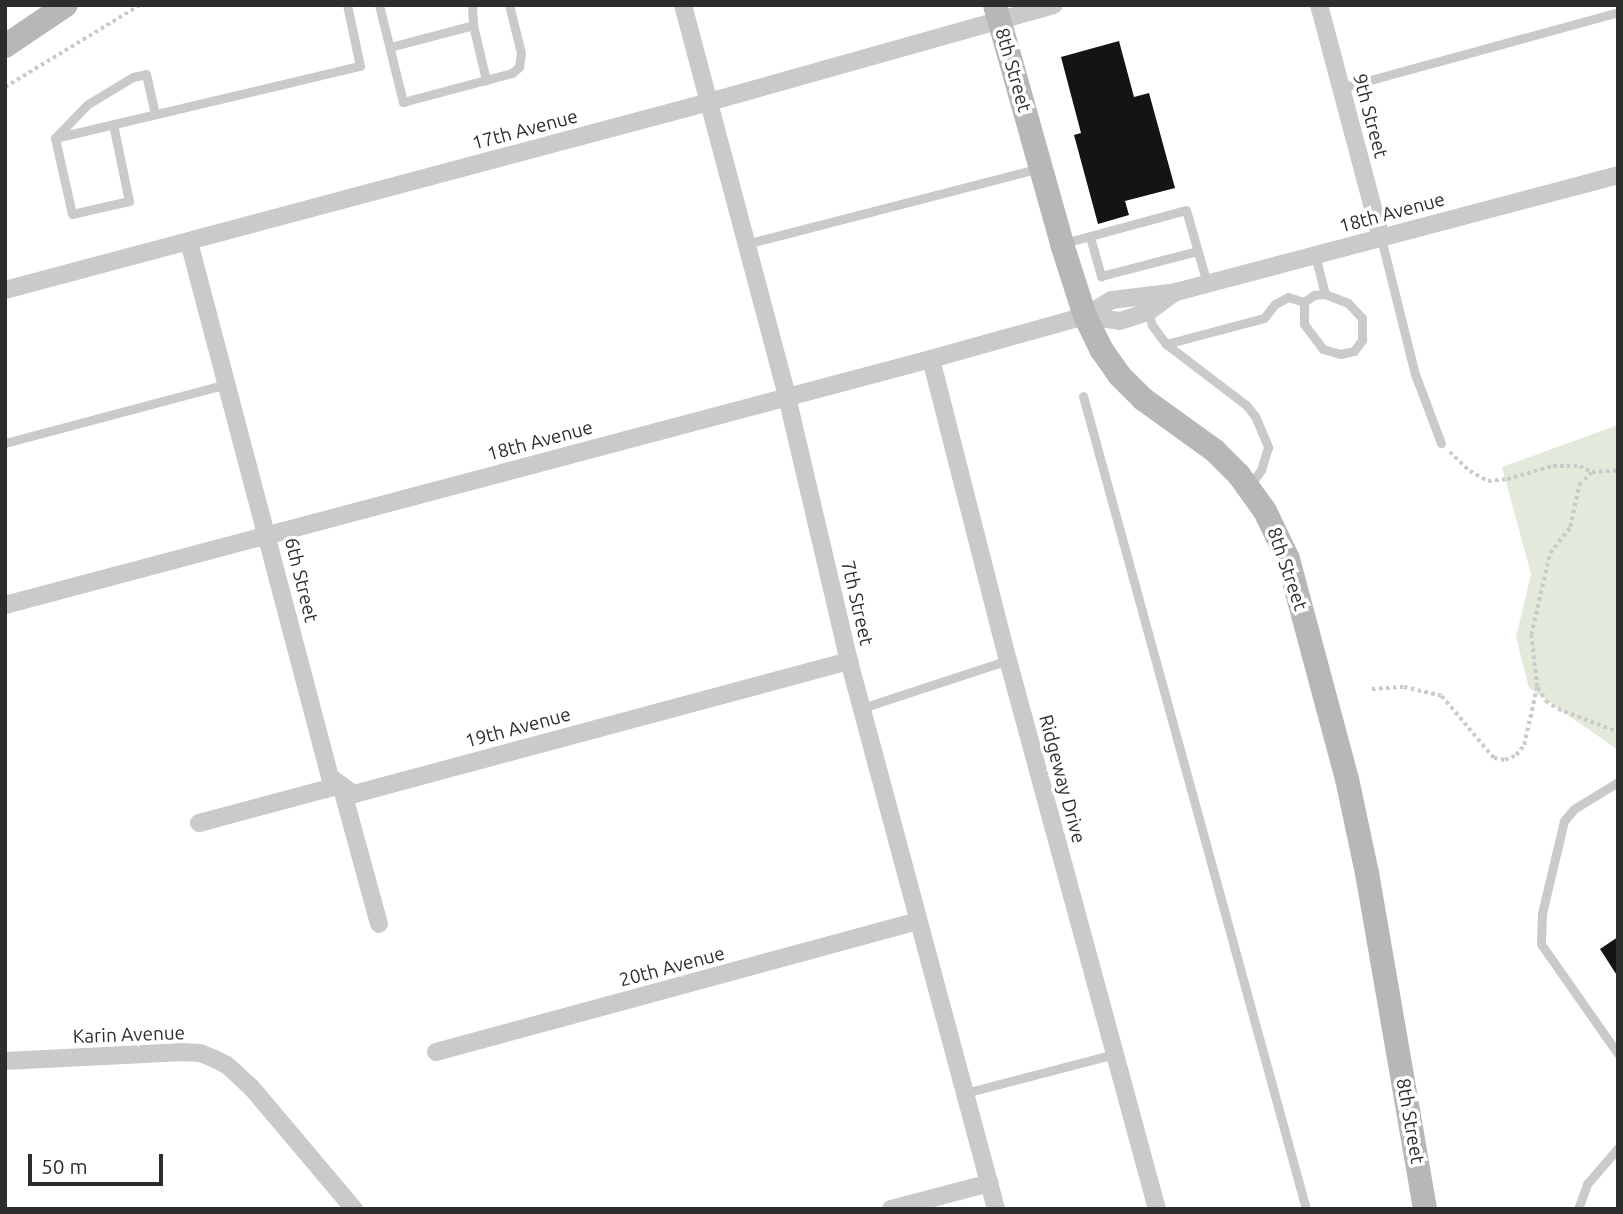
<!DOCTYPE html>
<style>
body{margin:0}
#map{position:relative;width:1623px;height:1214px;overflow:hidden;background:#fff;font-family:Ubuntu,sans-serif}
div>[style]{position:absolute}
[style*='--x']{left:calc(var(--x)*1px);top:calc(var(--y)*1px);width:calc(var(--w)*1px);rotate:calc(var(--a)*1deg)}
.green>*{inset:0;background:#e4eadb}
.building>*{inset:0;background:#141414}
.path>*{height:3.5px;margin-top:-1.75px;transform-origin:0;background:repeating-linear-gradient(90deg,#cacaca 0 3.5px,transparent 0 7px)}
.lane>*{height:9px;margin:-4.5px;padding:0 4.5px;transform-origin:4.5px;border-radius:4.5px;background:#cacaca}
.street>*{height:18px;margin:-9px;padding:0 9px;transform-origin:9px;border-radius:9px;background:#cacaca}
.secondary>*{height:24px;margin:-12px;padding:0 12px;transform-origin:12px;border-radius:12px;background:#b7b7b7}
span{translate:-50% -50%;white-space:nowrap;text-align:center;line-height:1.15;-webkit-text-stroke:7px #fff;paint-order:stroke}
.street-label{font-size:19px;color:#2d2d2d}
.frame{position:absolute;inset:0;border:7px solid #2d2d2d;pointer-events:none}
.scale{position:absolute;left:28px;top:1154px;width:135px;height:32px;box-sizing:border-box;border:4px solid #2d2d2d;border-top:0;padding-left:9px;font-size:21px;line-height:24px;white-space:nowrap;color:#2d2d2d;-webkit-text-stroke:5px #fff;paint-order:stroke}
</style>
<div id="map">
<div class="green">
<i style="clip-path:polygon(1618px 425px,1618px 750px,1529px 688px,1516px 637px,1531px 574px,1502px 467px)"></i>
</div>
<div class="building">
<i style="clip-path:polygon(1119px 41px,1134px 97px,1149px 93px,1175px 188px,1125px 201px,1129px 215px,1098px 224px,1074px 135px,1081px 133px,1061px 57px)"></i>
<i style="clip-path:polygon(1618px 937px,1618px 977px,1600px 949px)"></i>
</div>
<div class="path">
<i style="--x:5;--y:87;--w:158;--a:-31.3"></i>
<i style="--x:1450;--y:452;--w:28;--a:44"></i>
<i style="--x:1470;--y:471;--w:21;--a:29"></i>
<i style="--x:1488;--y:481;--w:19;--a:-6"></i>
<i style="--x:1507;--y:479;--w:48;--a:-15.8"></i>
<i style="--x:1553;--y:466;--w:27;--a:0"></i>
<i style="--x:1580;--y:466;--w:13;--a:27"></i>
<i style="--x:1538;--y:688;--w:15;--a:58"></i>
<i style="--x:1546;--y:701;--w:14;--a:34"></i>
<i style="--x:1558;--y:709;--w:64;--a:21"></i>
<i style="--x:1372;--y:689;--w:32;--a:-4"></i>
<i style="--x:1404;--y:687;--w:39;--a:13"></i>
<i style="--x:1442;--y:696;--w:81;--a:50"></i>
<i style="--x:1494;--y:758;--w:11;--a:10"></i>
<i style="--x:1505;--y:760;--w:12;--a:-24"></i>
<i style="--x:1516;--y:755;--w:13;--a:-51"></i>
<i style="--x:1524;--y:745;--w:59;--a:-77.4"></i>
<i style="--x:1537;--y:687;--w:52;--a:-96.6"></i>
<i style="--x:1531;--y:635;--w:84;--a:-77"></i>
<i style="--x:1550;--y:553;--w:33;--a:-52"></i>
<i style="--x:1570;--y:527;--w:43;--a:-77.9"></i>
<i style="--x:1579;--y:485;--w:18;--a:-45"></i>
<i style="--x:1592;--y:472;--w:26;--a:-4"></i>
</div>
<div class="lane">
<i style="--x:379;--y:5;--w:100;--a:76.1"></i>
<i style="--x:403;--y:102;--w:113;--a:-14.9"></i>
<i style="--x:512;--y:73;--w:9;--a:-41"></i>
<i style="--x:519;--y:67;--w:14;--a:-82"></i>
<i style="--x:521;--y:53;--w:49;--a:-104"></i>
<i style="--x:472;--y:5;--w:20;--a:87"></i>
<i style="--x:390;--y:47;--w:86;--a:-14.8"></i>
<i style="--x:473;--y:25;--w:57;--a:76.7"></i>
<i style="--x:1341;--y:88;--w:287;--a:-15.3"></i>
<i style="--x:113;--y:124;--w:79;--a:78.3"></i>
<i style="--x:129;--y:201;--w:58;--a:167.2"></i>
<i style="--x:72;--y:214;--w:78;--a:-102.6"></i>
<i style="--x:55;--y:138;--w:313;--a:-13.3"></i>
<i style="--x:360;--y:66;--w:62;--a:-102"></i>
<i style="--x:56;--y:137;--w:46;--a:-45.9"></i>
<i style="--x:88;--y:104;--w:52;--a:-31"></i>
<i style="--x:133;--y:77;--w:13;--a:-13"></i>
<i style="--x:146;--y:74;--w:41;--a:77.3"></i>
<i style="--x:1090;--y:237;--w:41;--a:74.2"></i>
<i style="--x:1101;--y:276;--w:99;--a:-14.6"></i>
<i style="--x:1381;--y:238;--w:140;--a:76"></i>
<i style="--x:1415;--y:374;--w:74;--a:69.4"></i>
<i style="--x:1064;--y:243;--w:126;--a:-15.1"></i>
<i style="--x:1186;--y:210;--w:76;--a:74"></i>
<i style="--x:746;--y:244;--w:303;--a:-14.5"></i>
<i style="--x:1304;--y:302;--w:12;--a:-35"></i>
<i style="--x:1314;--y:295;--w:11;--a:-5"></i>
<i style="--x:1148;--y:312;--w:14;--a:73"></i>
<i style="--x:1152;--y:325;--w:24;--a:54"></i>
<i style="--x:1166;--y:344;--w:101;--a:37.3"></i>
<i style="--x:1246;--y:405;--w:14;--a:51"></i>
<i style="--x:1255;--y:416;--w:34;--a:67"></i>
<i style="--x:1268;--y:447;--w:24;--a:107"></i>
<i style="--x:1261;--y:470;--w:19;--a:126"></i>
<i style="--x:1166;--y:344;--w:101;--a:-14.9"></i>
<i style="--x:1264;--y:318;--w:18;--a:-52"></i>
<i style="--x:1275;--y:304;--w:15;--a:-28"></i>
<i style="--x:1288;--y:297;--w:17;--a:17"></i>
<i style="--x:1304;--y:302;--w:22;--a:90"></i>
<i style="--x:1304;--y:324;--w:31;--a:53"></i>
<i style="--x:1323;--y:349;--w:18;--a:16"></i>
<i style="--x:1340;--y:354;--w:14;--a:-12"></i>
<i style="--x:1354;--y:351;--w:14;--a:-54"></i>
<i style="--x:1362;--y:340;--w:22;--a:-90"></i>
<i style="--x:1362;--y:318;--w:21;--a:-133"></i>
<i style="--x:1348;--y:303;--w:25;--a:-159"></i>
<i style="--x:1325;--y:294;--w:40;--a:-104.4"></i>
<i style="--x:1083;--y:396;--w:843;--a:74.66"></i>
<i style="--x:5;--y:443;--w:230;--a:-14.9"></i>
<i style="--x:862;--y:708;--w:154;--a:-18.2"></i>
<i style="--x:1618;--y:782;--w:52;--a:148.5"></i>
<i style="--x:1574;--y:809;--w:16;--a:130"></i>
<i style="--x:1564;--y:821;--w:95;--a:103.4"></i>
<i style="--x:1542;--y:913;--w:31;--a:92"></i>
<i style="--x:1541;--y:944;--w:134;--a:55"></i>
<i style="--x:965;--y:1093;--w:155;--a:-14.6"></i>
<i style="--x:1578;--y:1209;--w:27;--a:-70"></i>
<i style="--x:1587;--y:1184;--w:48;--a:-49.3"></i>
</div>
<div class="street">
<i style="--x:683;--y:5;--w:406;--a:75.1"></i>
<i style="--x:787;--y:397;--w:271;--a:76.8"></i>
<i style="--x:849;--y:661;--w:567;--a:74.98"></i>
<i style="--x:1319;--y:5;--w:241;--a:75.1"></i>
<i style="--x:189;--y:242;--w:553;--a:75.24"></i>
<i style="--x:330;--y:777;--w:14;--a:36"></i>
<i style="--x:341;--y:785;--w:144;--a:74.7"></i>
<i style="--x:5;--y:290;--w:729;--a:-14.95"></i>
<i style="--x:709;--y:102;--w:358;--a:-15.7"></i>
<i style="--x:1085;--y:316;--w:35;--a:8"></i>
<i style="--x:1120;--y:321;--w:29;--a:-18"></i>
<i style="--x:1148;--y:312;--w:34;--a:-36"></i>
<i style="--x:931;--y:359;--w:311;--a:75.7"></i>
<i style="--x:1008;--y:660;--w:569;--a:74.82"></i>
<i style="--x:5;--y:605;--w:958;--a:-14.88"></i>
<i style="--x:931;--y:359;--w:160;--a:-15.6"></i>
<i style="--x:1085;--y:316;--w:31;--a:-31"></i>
<i style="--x:1112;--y:300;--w:64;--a:-7.1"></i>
<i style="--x:1176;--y:292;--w:457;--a:-14.8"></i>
<i style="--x:199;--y:823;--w:147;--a:-15"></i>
<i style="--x:341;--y:785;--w:16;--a:35"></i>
<i style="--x:354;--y:794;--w:513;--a:-15.04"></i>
<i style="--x:436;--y:1052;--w:499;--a:-15.2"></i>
<i style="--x:5;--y:1061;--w:175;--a:-2.9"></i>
<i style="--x:180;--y:1052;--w:20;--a:3"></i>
<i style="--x:200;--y:1053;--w:16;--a:22"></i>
<i style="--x:215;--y:1059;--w:13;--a:27"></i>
<i style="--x:227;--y:1065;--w:33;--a:43"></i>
<i style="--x:251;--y:1087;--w:160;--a:49.8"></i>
<i style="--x:891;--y:1209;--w:102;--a:-14.7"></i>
</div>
<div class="secondary">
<i style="--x:995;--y:5;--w:248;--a:74.3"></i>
<i style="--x:1062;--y:244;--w:76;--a:72.3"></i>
<i style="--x:1085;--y:316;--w:37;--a:64"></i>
<i style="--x:1101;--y:349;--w:32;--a:55"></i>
<i style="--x:1119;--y:375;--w:34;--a:45"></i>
<i style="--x:1143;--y:399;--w:89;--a:35.8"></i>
<i style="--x:1215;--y:451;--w:34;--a:45"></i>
<i style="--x:1239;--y:475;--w:44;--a:54.2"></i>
<i style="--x:1265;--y:511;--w:53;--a:64.4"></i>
<i style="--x:1288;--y:559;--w:228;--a:75"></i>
<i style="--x:1347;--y:779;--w:96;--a:78"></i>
<i style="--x:1367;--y:873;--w:341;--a:80.2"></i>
<i style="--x:5;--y:46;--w:73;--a:-33.9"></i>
</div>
<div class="street-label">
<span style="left:1013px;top:70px;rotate:74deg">8th Street</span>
<span style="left:1370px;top:116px;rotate:75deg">9th Street</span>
<span style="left:525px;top:130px;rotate:-15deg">17th Avenue</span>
<span style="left:1392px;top:213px;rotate:-15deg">18th Avenue</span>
<span style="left:540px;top:441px;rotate:-15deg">18th Avenue</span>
<span style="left:1287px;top:569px;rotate:71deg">8th Street</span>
<span style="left:301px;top:580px;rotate:76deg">6th Street</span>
<span style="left:857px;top:603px;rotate:77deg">7th Street</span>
<span style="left:518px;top:728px;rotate:-15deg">19th Avenue</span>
<span style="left:1062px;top:779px;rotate:75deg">Ridgeway Drive</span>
<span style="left:672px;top:967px;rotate:-15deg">20th Avenue</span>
<span style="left:129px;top:1035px;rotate:-2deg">Karin Avenue</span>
<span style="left:1410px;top:1121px;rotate:80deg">8th Street</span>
</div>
<div class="frame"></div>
<div class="scale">50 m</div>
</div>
